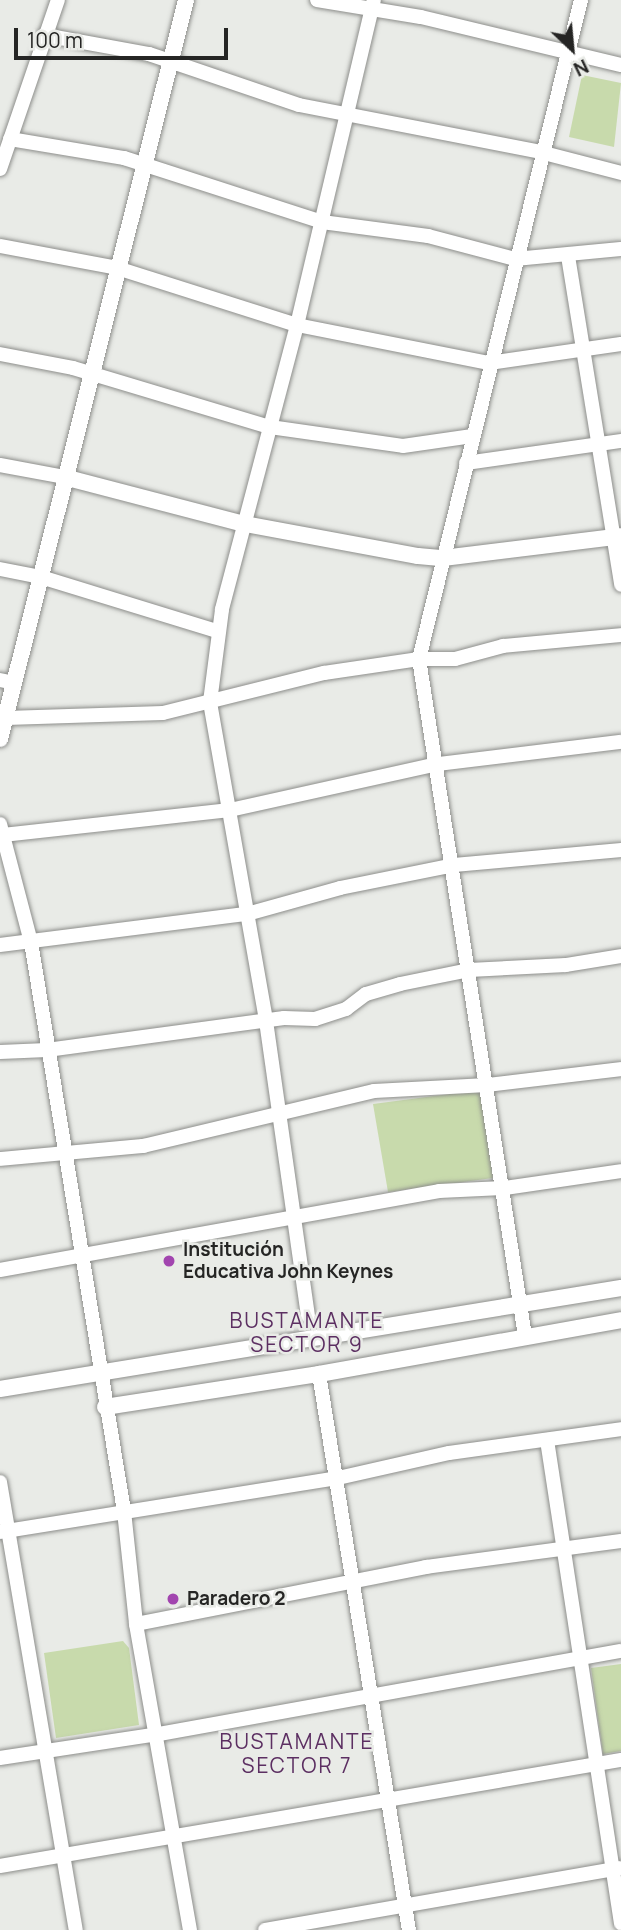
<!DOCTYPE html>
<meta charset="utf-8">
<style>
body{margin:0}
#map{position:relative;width:621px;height:1930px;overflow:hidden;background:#e9ebe7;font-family:Manrope,sans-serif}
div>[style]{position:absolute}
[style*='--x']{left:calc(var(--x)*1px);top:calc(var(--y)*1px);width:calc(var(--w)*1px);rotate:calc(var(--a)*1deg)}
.green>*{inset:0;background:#c8daac}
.roads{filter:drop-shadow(0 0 2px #8d8e8b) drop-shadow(0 0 2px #8d8e8b)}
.minor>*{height:14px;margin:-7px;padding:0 7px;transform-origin:7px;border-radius:7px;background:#fff}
.tertiary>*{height:16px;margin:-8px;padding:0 8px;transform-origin:8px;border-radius:8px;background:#fff}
.dots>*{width:19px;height:19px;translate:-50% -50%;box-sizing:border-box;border:4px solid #e9ebe7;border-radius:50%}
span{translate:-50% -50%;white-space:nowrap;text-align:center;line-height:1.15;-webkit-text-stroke:5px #e9ebe7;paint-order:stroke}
.poi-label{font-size:19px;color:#252524;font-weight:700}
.left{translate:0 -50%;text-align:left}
.neighbourhood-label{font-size:21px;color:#5c2f62;letter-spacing:2px}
.north{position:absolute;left:537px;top:14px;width:70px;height:70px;-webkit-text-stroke:5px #e9ebe7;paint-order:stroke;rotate:154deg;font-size:19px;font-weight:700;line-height:28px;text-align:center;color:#252524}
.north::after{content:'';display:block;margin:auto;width:24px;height:32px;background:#252524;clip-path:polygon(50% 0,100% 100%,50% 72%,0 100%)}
.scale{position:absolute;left:14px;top:28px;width:214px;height:32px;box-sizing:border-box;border:4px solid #252524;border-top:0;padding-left:9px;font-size:21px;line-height:24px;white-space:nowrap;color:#252524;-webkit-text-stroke:5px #e9ebe7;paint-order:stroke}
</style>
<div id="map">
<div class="green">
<i style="clip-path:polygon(582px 75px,621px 83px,614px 147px,569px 137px)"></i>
<i style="clip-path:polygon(480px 1090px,493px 1178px,388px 1192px,373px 1104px)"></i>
<i style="clip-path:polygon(123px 1641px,129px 1648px,139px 1725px,56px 1738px,44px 1653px)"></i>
<i style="clip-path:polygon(621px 1664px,621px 1751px,603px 1754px,591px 1668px)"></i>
</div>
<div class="roads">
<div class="minor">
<i style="--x:317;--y:0;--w:105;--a:9.3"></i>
<i style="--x:421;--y:17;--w:206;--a:13.5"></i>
<i style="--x:44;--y:35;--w:107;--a:10.3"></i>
<i style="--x:149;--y:54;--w:158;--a:18.8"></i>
<i style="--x:299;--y:105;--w:246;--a:11"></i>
<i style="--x:540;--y:152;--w:84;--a:14.5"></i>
<i style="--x:10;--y:139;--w:116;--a:9.5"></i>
<i style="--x:124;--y:158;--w:208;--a:17.9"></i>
<i style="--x:322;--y:222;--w:107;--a:7.5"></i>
<i style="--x:428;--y:236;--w:90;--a:14.8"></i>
<i style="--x:515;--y:259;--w:106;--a:-5.4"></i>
<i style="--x:0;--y:169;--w:179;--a:-71.1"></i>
<i style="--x:0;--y:246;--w:119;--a:10.6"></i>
<i style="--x:117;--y:268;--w:189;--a:17.6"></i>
<i style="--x:297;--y:325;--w:196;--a:11.2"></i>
<i style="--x:489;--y:363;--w:133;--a:-8.2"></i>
<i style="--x:568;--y:256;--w:333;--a:80.8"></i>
<i style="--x:0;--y:354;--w:74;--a:10.9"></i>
<i style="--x:73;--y:368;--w:206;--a:16.7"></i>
<i style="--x:270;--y:427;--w:134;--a:8.1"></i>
<i style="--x:403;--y:446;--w:70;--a:-8.2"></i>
<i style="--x:466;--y:463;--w:157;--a:-8.1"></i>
<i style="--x:0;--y:465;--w:65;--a:10.6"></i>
<i style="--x:0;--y:569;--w:42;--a:11"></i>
<i style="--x:41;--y:577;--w:184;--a:17.1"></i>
<i style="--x:0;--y:680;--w:14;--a:12"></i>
<i style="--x:6;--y:718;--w:157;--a:-1.8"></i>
<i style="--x:163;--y:713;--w:166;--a:-14"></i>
<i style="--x:324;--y:673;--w:96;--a:-8.4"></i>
<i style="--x:419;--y:659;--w:36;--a:0"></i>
<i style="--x:455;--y:659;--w:50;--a:-15.2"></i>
<i style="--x:503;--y:646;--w:119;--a:-5.3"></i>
<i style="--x:0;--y:824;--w:122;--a:75.3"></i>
<i style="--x:31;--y:942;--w:577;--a:80.72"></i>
<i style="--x:124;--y:1511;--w:114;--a:83.9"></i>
<i style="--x:136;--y:1624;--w:311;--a:80"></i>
<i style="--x:3;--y:835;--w:228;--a:-6.3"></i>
<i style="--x:230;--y:810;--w:213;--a:-12.5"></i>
<i style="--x:438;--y:764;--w:184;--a:-6.9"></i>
<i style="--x:0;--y:945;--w:249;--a:-7.2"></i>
<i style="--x:247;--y:914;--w:97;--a:-15.6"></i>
<i style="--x:340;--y:888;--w:116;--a:-11.4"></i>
<i style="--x:454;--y:865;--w:168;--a:-5.1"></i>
<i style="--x:0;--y:1052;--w:47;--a:-2.4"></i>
<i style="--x:47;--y:1050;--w:239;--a:-7.7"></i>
<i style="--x:284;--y:1018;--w:31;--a:2"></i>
<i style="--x:315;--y:1019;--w:33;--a:-18"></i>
<i style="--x:346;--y:1009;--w:25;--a:-37"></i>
<i style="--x:366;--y:994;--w:35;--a:-16"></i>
<i style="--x:400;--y:984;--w:70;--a:-11.5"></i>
<i style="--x:469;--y:970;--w:97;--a:-3"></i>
<i style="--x:566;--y:965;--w:56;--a:-9.3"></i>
<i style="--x:0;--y:1159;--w:144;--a:-5.2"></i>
<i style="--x:143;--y:1146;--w:237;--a:-13.4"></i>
<i style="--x:374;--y:1091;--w:113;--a:-3"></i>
<i style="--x:487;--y:1085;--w:135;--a:-6.8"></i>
<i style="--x:0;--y:1270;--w:446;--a:-10.2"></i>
<i style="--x:439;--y:1191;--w:66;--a:-2.6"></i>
<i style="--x:505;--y:1188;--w:117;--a:-8.3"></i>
<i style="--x:308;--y:1316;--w:299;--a:-98.1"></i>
<i style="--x:266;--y:1020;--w:323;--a:-100"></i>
<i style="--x:210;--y:702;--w:94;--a:-82.6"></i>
<i style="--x:222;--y:609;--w:294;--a:-75.2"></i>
<i style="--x:297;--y:325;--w:334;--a:-76.7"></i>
<i style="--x:525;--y:1336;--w:685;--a:-98.9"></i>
<i style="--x:419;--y:659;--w:679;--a:-76.19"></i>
<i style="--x:319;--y:1374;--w:563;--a:80.81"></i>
<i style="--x:547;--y:1440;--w:489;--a:81.3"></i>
<i style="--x:0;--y:1482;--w:454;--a:80.4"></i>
<i style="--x:0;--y:1532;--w:342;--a:-9.1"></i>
<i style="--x:338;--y:1478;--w:114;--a:-12.7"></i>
<i style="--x:449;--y:1453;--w:174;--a:-7.9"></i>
<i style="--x:136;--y:1624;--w:296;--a:-11.1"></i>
<i style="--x:426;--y:1567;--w:197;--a:-7.6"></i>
<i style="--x:0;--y:1758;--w:161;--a:-8.6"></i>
<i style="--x:159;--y:1734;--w:469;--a:-10.2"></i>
<i style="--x:0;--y:1866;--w:630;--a:-9.69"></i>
<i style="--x:265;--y:1930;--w:360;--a:-9.9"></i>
</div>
<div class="tertiary">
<i style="--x:64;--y:477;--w:187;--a:14.6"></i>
<i style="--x:245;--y:524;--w:176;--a:10.5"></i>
<i style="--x:418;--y:556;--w:25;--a:5"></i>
<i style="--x:443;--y:558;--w:179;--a:-7"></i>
<i style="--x:0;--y:739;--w:762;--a:-75.87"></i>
<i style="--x:0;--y:1389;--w:629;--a:-9.24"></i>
<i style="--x:105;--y:1407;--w:217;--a:-8.8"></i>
<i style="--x:319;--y:1374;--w:307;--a:-10.1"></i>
</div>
</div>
<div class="dots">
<i style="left:169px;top:1261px;background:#a245af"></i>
<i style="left:173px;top:1599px;background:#a245af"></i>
</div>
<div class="poi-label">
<span class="left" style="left:183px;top:1261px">Institución<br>Educativa John Keynes</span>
<span class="left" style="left:187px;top:1599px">Paradero 2</span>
</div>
<div class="neighbourhood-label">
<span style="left:307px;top:1332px">BUSTAMANTE<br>SECTOR 9</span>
<span style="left:297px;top:1753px">BUSTAMANTE<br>SECTOR 7</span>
</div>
<div class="north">N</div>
<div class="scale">100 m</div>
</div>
